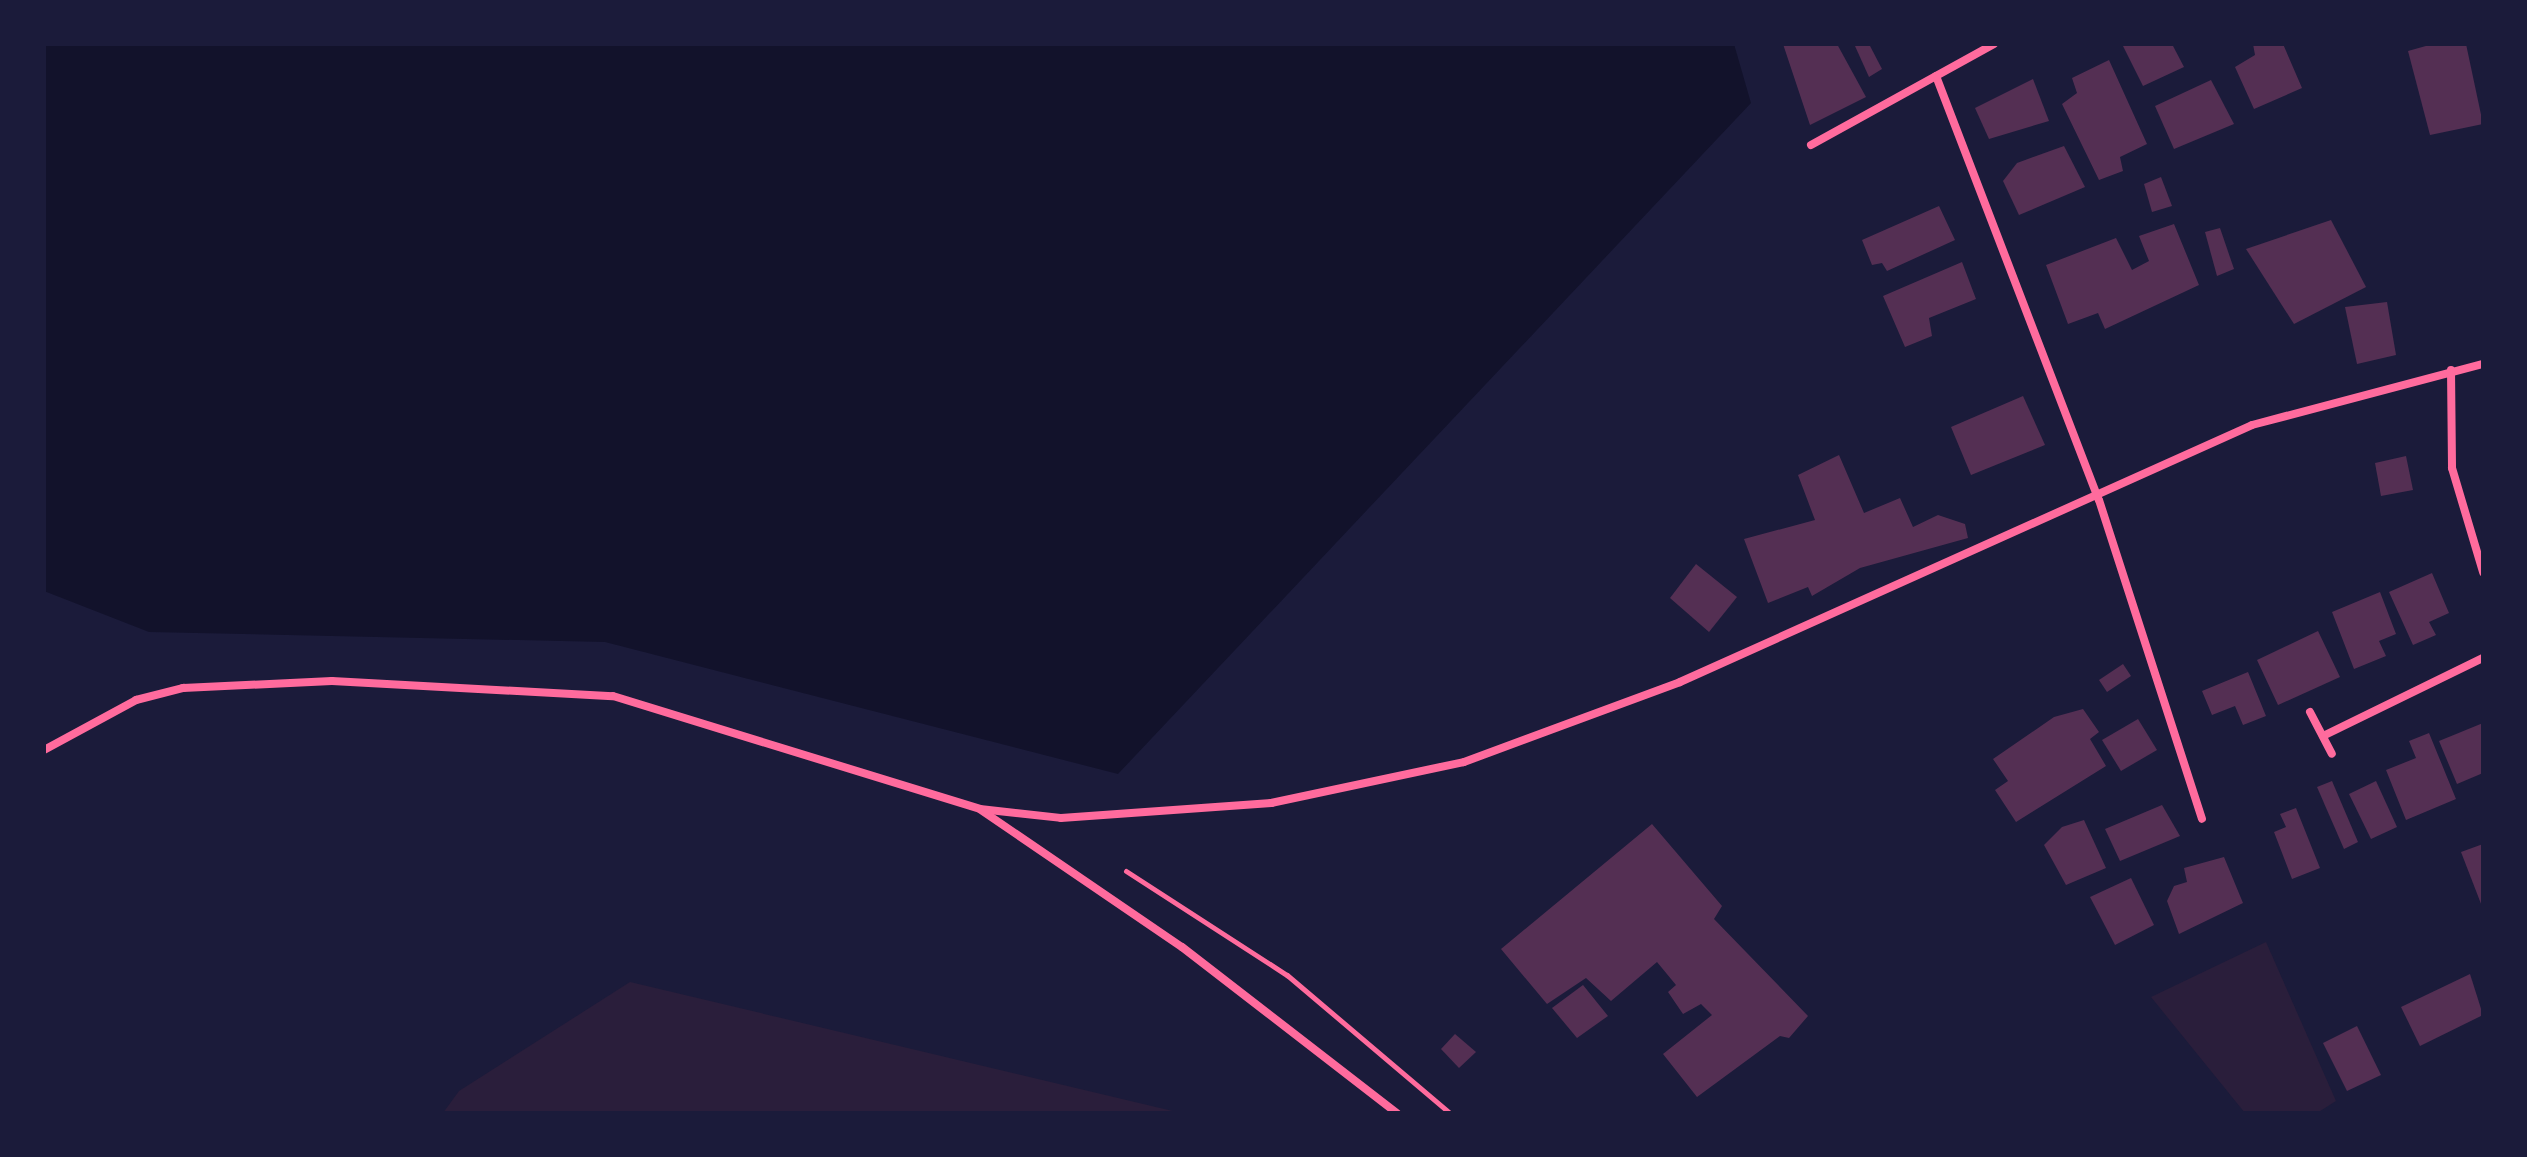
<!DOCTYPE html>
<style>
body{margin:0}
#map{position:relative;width:2527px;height:1157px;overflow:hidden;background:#1b1b3a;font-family:Figtree,sans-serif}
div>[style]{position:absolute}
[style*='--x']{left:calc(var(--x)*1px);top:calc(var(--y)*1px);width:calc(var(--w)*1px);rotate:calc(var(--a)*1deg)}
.green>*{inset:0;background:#2a1e3b}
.water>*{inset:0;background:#12122b}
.building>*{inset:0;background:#542f53}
.path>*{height:5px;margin:-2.5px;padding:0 2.5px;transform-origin:2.5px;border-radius:2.5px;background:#ff6b9d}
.minor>*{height:8px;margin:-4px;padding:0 4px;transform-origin:4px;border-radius:4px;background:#ff6b9d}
span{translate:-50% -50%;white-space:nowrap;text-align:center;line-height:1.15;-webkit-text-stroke:8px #1b1b3a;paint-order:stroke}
.frame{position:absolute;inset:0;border:46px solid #1b1b3a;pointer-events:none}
</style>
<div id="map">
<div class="green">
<i style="clip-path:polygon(2266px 942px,2336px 1101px,2317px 1113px,2245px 1113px,2151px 997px)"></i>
<i style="clip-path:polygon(630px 982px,1181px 1113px,443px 1113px,459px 1091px)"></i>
</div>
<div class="water">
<i style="clip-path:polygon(44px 44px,1734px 44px,1751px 103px,1118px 774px,605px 642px,149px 632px,44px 591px)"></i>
</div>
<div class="building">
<i style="clip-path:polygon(1783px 44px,1837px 44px,1866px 97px,1810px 125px)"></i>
<i style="clip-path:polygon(1860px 44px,1869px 44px,1882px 69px,1869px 77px,1855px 46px)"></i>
<i style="clip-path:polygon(2122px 44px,2172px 44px,2184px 67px,2143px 86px)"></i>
<i style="clip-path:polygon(2253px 44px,2283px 44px,2302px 88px,2254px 109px,2235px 67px,2255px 55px)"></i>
<i style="clip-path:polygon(2433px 44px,2466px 44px,2483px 124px,2430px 135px,2408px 51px)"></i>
<i style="clip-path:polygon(2109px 60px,2147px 144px,2120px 157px,2123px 171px,2099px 180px,2062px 104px,2077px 93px,2072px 78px)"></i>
<i style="clip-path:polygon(2033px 79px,2049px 121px,1989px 139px,1975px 108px)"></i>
<i style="clip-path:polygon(2211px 80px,2234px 124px,2174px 149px,2155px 106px)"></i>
<i style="clip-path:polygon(2064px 146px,2085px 187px,2019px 215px,2003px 181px,2017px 163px)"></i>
<i style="clip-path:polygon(2161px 177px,2172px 206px,2152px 212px,2144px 184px)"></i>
<i style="clip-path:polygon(1939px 206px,1955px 240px,1887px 271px,1882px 263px,1872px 265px,1862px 240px)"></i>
<i style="clip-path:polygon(2331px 220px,2366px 287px,2294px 324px,2246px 249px)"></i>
<i style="clip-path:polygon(2174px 224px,2199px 285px,2105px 329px,2098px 313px,2068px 324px,2046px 265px,2116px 238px,2132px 270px,2149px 261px,2139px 236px)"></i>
<i style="clip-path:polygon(2220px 228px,2234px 269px,2217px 276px,2205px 232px)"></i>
<i style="clip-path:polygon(1962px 262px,1976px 299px,1929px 318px,1932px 336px,1905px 347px,1883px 296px)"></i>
<i style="clip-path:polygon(2387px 302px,2396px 355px,2357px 364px,2345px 307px)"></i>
<i style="clip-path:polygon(2023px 396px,2045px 445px,1971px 475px,1951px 427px)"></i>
<i style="clip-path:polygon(1839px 455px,1864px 513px,1900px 498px,1913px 527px,1938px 515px,1965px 524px,1968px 538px,1860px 568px,1812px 596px,1808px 587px,1768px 603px,1744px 539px,1815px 520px,1798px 475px)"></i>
<i style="clip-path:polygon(2406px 456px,2413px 490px,2381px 496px,2375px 463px)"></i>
<i style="clip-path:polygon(1696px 564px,1737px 597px,1709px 632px,1670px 598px)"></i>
<i style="clip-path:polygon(2432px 573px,2449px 613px,2429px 622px,2436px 635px,2413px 645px,2389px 592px)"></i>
<i style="clip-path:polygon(2380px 592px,2396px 634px,2379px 641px,2386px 656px,2354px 669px,2332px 612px)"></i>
<i style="clip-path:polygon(2318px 631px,2340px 677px,2278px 705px,2257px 660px)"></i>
<i style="clip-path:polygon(2123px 664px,2131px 676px,2107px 692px,2099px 680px)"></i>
<i style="clip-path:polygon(2248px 672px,2266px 716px,2243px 725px,2235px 706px,2212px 715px,2202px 691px)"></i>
<i style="clip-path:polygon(2083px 709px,2099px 732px,2090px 739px,2106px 766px,2016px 822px,1995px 790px,2008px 781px,1993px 759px,2054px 717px)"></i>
<i style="clip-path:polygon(2138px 719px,2157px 750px,2121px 771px,2102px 740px)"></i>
<i style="clip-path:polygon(2483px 723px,2483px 773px,2457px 784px,2439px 741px)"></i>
<i style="clip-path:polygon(2429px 733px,2456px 799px,2406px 820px,2386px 770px,2416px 758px,2409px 741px)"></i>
<i style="clip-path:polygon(2332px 781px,2358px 842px,2344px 849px,2317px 787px)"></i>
<i style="clip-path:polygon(2376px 781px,2397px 827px,2371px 839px,2349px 794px)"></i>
<i style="clip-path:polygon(2162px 805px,2180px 836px,2120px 861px,2105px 829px)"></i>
<i style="clip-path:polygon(2296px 808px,2320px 868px,2292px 879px,2274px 832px,2286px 827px,2280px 814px)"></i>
<i style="clip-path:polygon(2084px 820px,2106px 868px,2066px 885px,2044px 845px,2062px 827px)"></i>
<i style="clip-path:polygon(1652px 824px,1722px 906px,1714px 919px,1808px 1016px,1789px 1038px,1780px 1036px,1697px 1097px,1663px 1054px,1712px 1015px,1701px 1004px,1683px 1014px,1668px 992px,1676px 985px,1657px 962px,1611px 1001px,1586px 978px,1547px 1004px,1501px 949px)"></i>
<i style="clip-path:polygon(2483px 844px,2483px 909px,2461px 852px)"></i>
<i style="clip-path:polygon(2224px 857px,2243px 903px,2179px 934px,2167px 901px,2174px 886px,2187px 882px,2184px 868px)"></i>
<i style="clip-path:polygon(2131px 878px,2154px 925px,2115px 945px,2090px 897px)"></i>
<i style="clip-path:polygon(2470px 974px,2483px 1015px,2420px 1046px,2401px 1007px)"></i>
<i style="clip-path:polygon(1583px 985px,1608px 1016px,1577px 1038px,1552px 1008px)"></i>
<i style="clip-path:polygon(2357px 1026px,2381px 1075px,2347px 1091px,2323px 1043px)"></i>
<i style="clip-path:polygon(1455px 1034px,1476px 1052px,1459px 1068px,1441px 1049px)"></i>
</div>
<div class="path">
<i style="--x:1126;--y:871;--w:192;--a:32.9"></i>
<i style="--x:1287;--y:975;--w:214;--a:40.3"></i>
</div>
<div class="minor">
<i style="--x:1936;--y:76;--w:454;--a:69"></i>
<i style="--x:2099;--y:500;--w:335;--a:72.1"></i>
<i style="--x:1811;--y:145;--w:209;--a:-28.9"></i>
<i style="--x:2451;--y:370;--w:98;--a:89.4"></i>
<i style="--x:2452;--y:468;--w:109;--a:73.4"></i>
<i style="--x:2310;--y:712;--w:47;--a:62.4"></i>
<i style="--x:2323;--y:736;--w:178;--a:-26"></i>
<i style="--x:44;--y:750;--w:105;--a:-28.5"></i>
<i style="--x:136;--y:700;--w:49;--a:-14.3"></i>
<i style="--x:183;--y:688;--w:149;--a:-2.7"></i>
<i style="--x:332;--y:681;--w:281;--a:3.1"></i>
<i style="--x:613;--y:696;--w:384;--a:17.1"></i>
<i style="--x:980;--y:809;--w:81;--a:6.3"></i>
<i style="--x:1061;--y:818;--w:211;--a:-4.1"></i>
<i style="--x:1271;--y:803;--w:197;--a:-12"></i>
<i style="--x:1464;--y:762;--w:230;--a:-20.3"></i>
<i style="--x:1680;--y:682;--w:627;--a:-24.19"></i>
<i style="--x:2252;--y:425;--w:239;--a:-14.8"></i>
<i style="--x:981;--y:810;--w:243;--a:34.3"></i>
<i style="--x:1182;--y:947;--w:272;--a:37.7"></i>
</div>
<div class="frame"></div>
</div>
